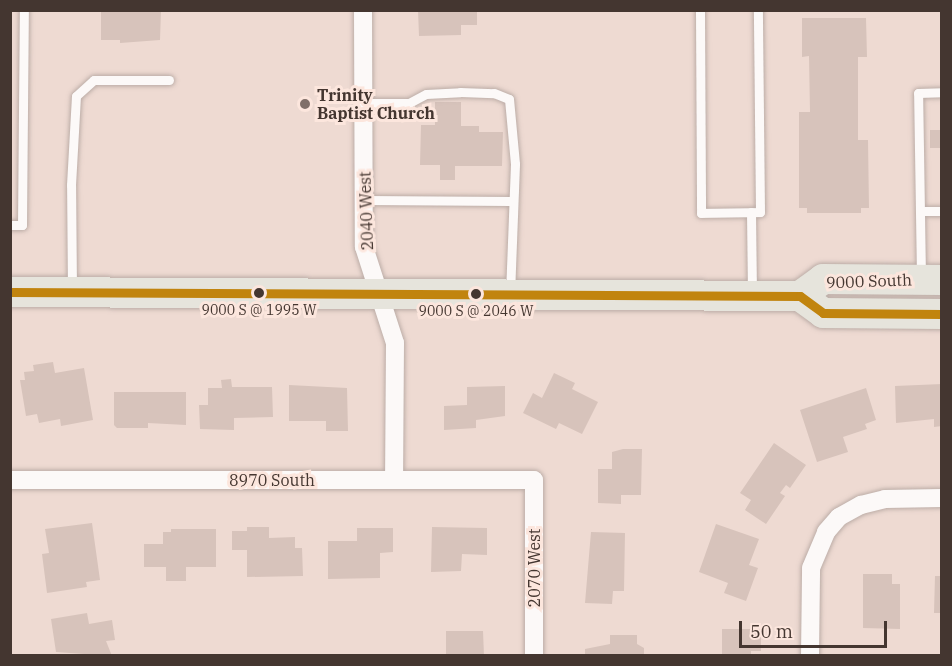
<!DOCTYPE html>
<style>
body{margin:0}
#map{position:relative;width:952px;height:666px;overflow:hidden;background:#eedad2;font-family:"IBM Plex Serif",serif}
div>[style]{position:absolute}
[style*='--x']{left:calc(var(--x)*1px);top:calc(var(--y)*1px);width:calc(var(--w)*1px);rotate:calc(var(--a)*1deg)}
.building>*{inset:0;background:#d7c3bb}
.roads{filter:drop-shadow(0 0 2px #bcada7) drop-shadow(0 0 2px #bcada7)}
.lane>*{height:9px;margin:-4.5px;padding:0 4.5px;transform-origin:4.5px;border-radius:4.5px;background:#fcf9f8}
.street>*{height:18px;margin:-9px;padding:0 9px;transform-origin:9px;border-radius:9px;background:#fcf9f8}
.primary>*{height:30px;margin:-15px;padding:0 15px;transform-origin:15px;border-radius:15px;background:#e6e4dc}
.bus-1>*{height:9px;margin:-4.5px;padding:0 4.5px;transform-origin:4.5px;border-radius:4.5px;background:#c1840e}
.dots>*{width:16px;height:16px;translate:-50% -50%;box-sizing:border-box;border:3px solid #fce6dd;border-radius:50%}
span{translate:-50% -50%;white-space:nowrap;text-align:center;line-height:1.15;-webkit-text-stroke:6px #fce6dd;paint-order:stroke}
.bus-label{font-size:14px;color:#443630}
.poi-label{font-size:16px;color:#443630;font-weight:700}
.left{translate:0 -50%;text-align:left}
.street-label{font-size:16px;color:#443630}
.frame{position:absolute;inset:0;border:12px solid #443630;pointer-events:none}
.scale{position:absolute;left:739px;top:621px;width:148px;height:27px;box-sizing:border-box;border:3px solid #443630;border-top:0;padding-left:8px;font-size:18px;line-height:21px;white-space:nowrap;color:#443630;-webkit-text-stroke:4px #fce6dd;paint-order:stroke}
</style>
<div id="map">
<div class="building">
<i style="clip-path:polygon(101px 10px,161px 10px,160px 40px,120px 43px,120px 40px,101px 40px)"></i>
<i style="clip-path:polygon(418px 10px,477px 10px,477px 25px,461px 25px,461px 35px,419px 36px)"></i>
<i style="clip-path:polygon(802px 18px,866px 18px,867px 57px,858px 57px,858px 140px,868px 140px,869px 208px,861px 208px,861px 213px,807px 213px,807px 208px,799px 208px,799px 112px,810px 112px,809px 56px,802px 57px)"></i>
<i style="clip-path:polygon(435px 102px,461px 102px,461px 126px,479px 126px,479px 132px,503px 132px,502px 166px,455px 166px,455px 180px,440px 180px,440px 165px,420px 165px,421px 125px,435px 125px)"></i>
<i style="clip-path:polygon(930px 130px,942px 130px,942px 148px,930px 148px)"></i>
<i style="clip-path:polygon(53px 362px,55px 373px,84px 368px,93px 420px,61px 426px,60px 419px,39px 423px,37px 414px,26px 416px,20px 380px,25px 380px,24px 372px,34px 371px,33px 365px)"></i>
<i style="clip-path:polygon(554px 373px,575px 383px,572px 389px,598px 402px,582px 434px,559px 423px,556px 429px,523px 413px,533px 393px,542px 398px)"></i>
<i style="clip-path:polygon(231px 379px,232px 387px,272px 387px,273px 417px,234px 418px,234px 430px,200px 429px,199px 405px,208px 405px,208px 388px,222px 388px,221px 380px)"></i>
<i style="clip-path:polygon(942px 384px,942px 426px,934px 427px,934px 419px,896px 423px,895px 386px)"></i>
<i style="clip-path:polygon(289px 385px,347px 388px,348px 431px,326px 431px,326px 421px,289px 421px)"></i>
<i style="clip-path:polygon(505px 386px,505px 416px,476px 420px,476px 428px,444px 430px,444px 406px,467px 405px,467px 387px)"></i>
<i style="clip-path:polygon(866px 388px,876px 420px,865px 424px,867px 429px,843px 437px,848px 452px,817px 462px,800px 410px)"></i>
<i style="clip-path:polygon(114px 392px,186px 392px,186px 425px,148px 423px,148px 428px,117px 428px,114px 425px)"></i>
<i style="clip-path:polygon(774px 443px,806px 465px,790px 488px,786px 485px,780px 493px,785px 496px,766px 524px,745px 510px,751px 500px,740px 493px)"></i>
<i style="clip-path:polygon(623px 449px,642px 449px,641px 495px,621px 495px,621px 504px,598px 503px,598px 469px,612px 469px,612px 452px)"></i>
<i style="clip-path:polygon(92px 523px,100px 580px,86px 582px,87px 587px,47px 593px,42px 554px,49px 553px,45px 529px)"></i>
<i style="clip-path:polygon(716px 524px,759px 539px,749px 565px,758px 568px,746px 601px,724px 593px,728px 583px,699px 572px)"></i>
<i style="clip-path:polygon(247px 527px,269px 527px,269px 538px,295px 537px,295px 548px,302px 548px,303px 576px,247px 577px,247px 550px,232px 550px,232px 531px,247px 531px)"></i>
<i style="clip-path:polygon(432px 527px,487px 528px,487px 555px,462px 554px,461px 571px,431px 572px)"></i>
<i style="clip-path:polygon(357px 528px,393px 528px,393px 552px,380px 553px,380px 578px,328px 579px,328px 541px,357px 541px)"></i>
<i style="clip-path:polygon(171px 529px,216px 529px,216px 567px,186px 567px,186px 581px,166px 581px,166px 567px,144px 567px,144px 544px,163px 544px,163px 532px,171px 532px)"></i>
<i style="clip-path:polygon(591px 532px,625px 533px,624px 591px,613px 591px,612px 604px,585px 603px)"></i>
<i style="clip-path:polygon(863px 574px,892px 574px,892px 584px,900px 584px,900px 629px,863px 628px)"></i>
<i style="clip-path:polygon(935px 576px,942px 576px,942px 613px,934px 613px)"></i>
<i style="clip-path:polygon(87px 613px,89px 624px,112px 620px,115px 640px,106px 641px,112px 656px,56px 652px,51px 619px)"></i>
<i style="clip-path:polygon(722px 629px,761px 629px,761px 651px,751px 651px,751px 656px,722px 656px)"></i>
<i style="clip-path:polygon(446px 631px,483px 631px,484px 656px,446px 656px)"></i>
<i style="clip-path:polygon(610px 635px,637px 635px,637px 644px,644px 648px,644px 654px,585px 656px,585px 649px,610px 644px)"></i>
</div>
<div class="roads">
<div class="lane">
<i style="--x:700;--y:10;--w:203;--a:89.7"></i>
<i style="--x:701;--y:213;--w:59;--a:-1"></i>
<i style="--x:760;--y:212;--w:202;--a:-90.6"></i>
<i style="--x:363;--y:103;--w:46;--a:0"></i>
<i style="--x:409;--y:103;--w:19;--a:-28"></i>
<i style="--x:426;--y:94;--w:34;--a:-3"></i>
<i style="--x:460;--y:92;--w:34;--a:2"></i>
<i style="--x:494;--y:93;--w:16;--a:22"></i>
<i style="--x:509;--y:99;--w:65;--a:84.7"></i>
<i style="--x:515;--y:164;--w:128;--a:92.2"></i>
<i style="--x:365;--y:200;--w:146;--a:0.4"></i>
<i style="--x:920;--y:211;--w:22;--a:0"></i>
<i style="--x:751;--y:212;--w:81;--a:89.3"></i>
<i style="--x:10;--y:225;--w:12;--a:0"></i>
<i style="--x:22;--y:225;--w:215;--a:-89.5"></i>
<i style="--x:921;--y:277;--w:184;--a:-90.9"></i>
<i style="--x:918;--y:93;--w:24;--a:-2"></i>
<i style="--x:72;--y:290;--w:105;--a:-90.5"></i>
<i style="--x:71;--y:185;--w:89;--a:-86.8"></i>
<i style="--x:76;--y:96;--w:24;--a:-42"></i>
<i style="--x:94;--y:80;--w:75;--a:0"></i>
</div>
<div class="street">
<i style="--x:363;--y:10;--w:237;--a:89.8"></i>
<i style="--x:364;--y:247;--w:101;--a:72.1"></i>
<i style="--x:395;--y:343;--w:137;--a:90.4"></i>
<i style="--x:10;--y:480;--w:524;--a:0"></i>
<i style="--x:534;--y:480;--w:176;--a:90"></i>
<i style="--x:810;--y:656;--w:88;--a:-89.3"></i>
<i style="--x:811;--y:568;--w:39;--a:-67"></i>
<i style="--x:826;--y:532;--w:20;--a:-49"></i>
<i style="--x:839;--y:517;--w:25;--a:-29"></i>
<i style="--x:861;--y:505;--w:25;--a:-14"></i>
<i style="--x:885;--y:499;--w:57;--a:-1"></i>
</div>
<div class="primary">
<i style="--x:10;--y:292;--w:790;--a:0.29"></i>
<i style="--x:800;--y:296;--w:29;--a:36"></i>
<i style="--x:823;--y:313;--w:119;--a:0.5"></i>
<i style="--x:800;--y:296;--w:29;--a:-36"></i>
<i style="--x:823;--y:279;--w:119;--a:0.5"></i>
</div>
</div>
<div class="bus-1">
<i style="--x:10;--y:292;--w:790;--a:0.29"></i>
<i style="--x:800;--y:296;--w:29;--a:36"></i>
<i style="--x:823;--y:313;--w:119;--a:0.5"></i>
</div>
<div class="dots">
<i style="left:305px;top:104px;background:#806f69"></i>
<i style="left:259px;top:293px;background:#443630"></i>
<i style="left:476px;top:294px;background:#443630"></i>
</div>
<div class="bus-label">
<span style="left:259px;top:310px">9000 S @ 1995 W</span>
<span style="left:476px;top:311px">9000 S @ 2046 W</span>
</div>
<div class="poi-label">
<span class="left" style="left:317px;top:104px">Trinity<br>Baptist Church</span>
</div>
<div class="street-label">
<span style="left:366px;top:211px;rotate:-92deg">2040 West</span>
<span style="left:869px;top:281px;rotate:-2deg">9000 South</span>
<span style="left:272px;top:480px">8970 South</span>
<span style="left:534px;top:568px;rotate:-90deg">2070 West</span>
</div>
<div class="frame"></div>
<div class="scale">50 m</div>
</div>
